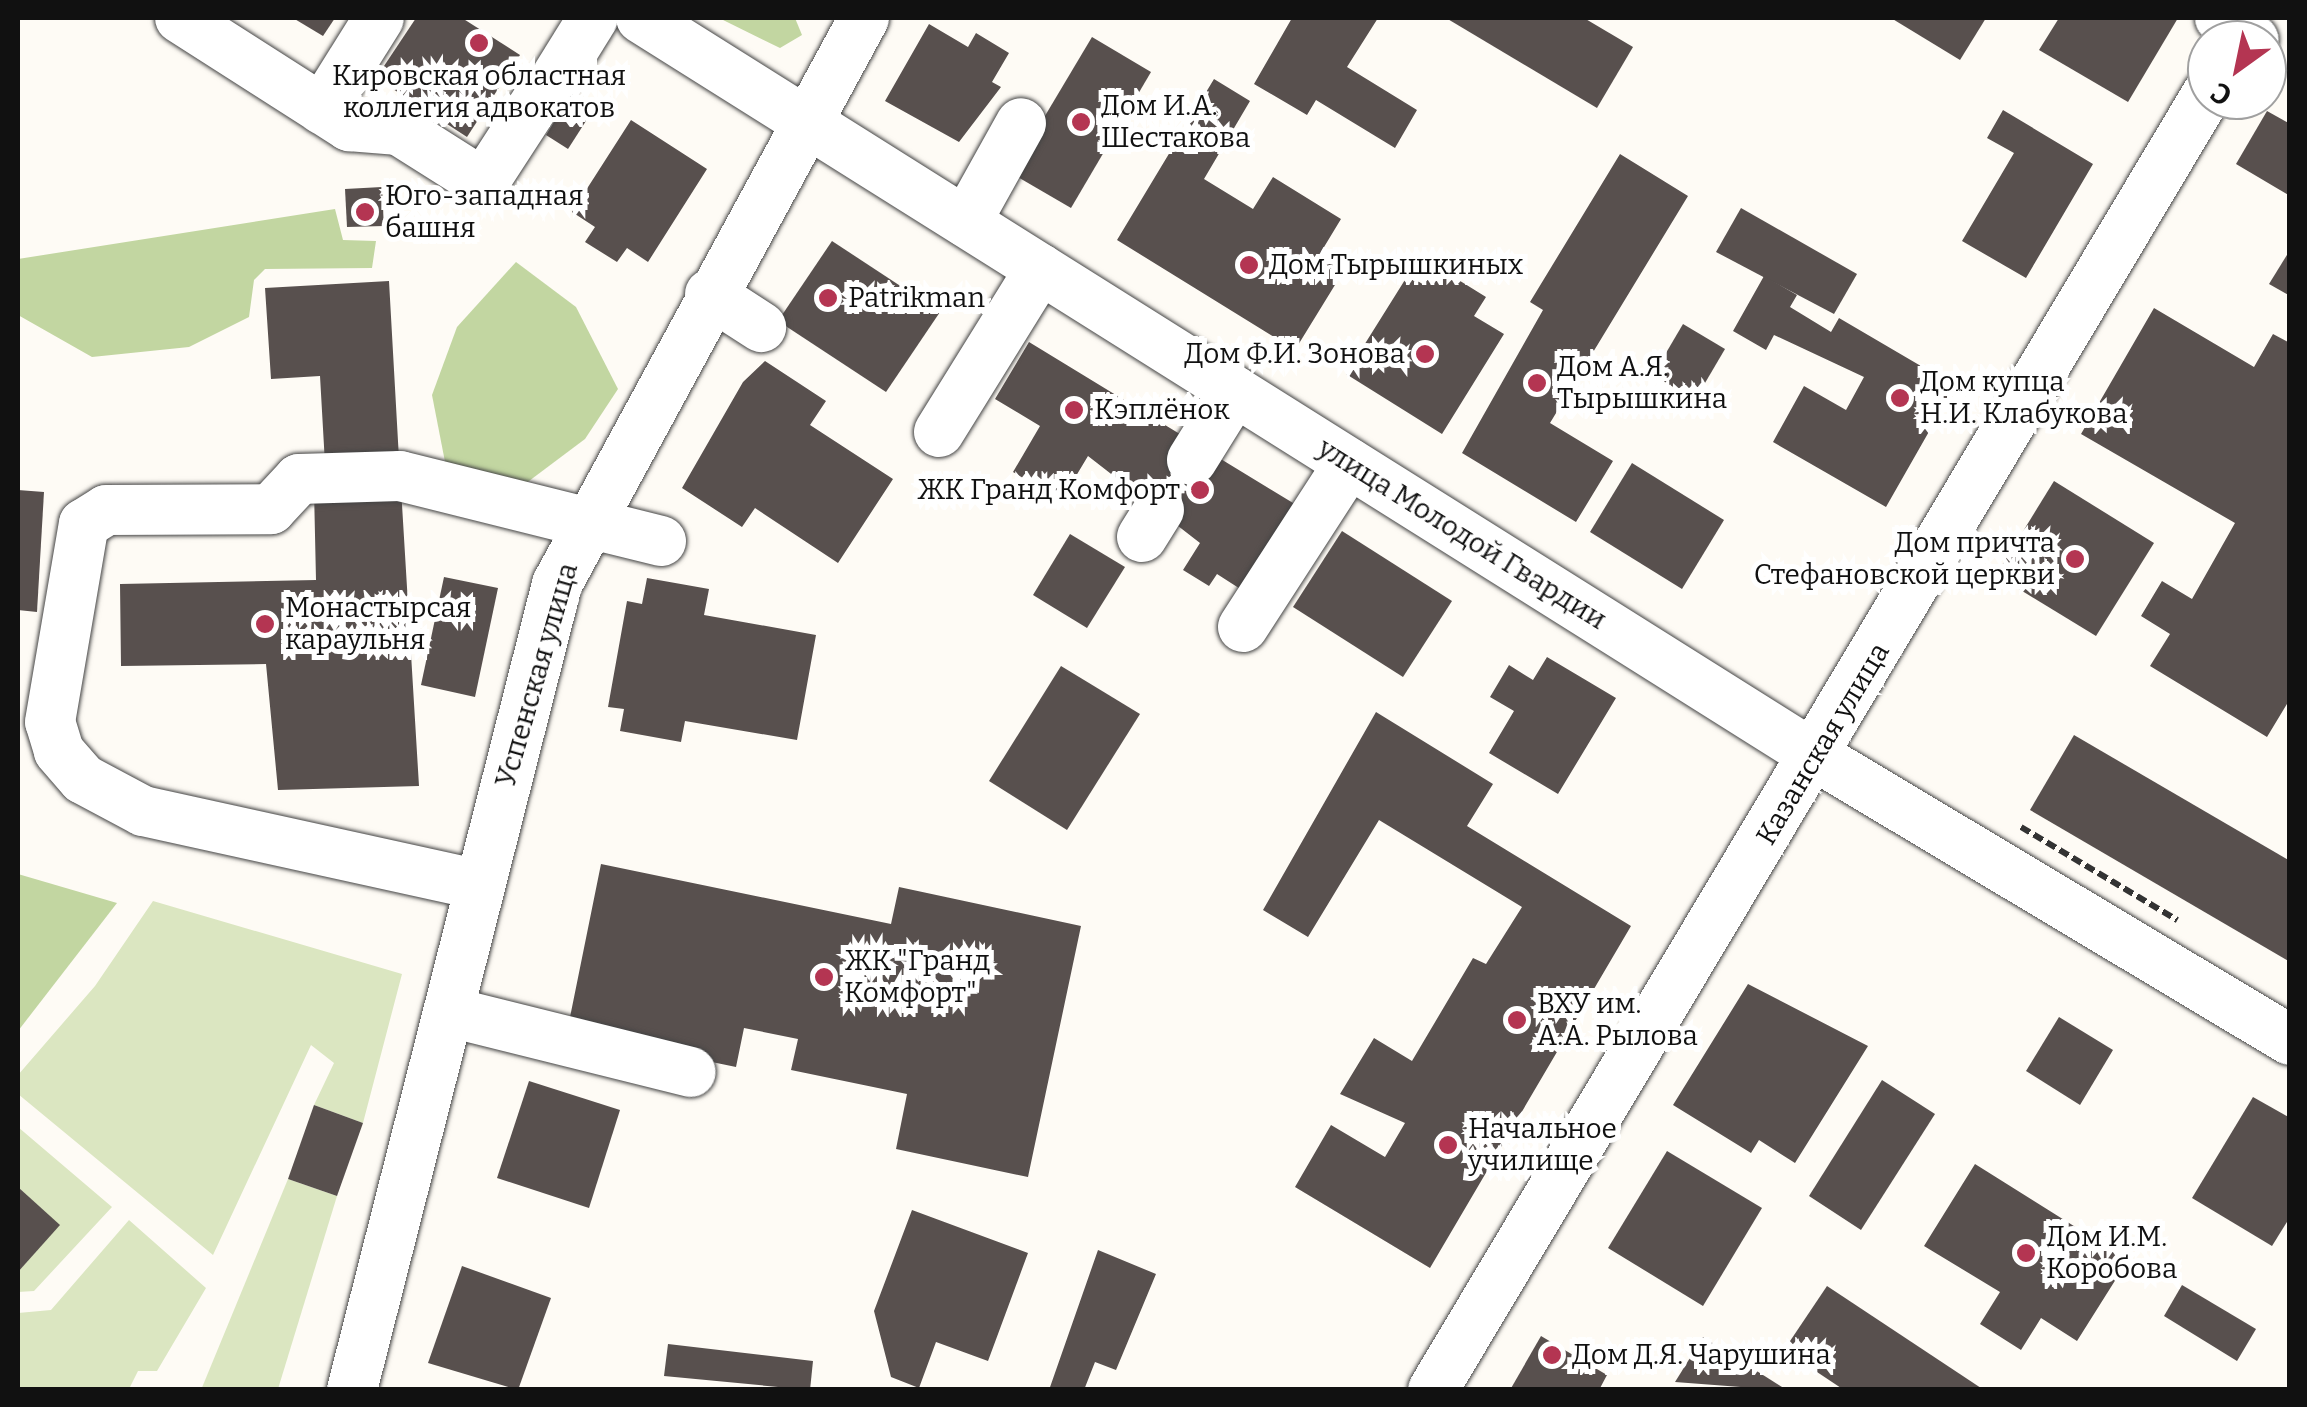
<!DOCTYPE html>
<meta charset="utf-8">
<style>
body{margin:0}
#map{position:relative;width:2307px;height:1407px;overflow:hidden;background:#fefbf5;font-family:Bitter,serif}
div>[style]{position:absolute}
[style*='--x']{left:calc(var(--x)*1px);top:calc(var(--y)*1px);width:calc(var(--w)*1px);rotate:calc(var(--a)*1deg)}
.green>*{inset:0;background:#dbe6c1}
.forest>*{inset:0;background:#c2d6a1}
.building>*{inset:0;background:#58504e}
.path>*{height:6px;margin-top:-3px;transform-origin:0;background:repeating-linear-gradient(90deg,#333 0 10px,transparent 0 15px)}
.roads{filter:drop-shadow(0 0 2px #444) drop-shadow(0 0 2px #444)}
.minor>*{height:50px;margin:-25px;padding:0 25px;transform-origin:25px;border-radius:25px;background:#fff}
.dots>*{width:28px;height:28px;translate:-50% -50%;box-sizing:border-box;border:5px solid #fff;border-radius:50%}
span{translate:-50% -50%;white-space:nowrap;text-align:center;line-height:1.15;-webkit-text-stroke:10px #fff;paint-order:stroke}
.poi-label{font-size:28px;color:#111}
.left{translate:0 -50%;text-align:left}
.right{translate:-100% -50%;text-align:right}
.street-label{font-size:28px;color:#111}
.frame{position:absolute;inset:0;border:20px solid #111;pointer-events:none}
.north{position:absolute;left:2187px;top:20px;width:100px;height:100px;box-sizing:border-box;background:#fff;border:2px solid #a0a0a0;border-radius:50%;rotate:213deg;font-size:28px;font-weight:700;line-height:40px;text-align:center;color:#111}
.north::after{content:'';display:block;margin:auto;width:35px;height:45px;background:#b43552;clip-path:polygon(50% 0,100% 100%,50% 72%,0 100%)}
</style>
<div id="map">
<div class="green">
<i style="clip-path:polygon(153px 901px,402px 974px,363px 1123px,314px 1105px,334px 1063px,311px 1045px,213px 1255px,18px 1094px,18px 1075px,95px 986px)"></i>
<i style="clip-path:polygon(18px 1127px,112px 1207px,34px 1291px,18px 1292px,18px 1272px,59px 1225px,18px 1187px)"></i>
<i style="clip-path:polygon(288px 1179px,337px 1196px,278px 1389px,201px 1390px)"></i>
<i style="clip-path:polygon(129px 1220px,206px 1288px,157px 1371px,138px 1371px,129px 1389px,18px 1389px,18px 1313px,51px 1310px)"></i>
</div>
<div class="forest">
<i style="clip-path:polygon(719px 18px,795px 18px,802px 35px,780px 48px)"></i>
<i style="clip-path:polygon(335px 209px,343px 240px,376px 241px,372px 268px,265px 269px,254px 280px,249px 317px,189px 347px,92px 357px,18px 315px,18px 259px)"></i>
<i style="clip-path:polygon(516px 262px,576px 307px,618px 389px,585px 439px,525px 484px,446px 467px,432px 395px,457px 327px)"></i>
<i style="clip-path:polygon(18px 874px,117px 903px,18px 1031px)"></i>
</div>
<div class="building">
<i style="clip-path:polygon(293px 18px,335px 18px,323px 36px)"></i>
<i style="clip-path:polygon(416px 18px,462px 18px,520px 55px,467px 137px,376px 78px)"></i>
<i style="clip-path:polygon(1292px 18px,1378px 18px,1347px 67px,1417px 110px,1395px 148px,1316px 100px,1307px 115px,1254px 84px)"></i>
<i style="clip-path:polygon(1446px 18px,1584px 18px,1633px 47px,1597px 108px)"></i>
<i style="clip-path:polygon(1891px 18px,1986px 18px,1960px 60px)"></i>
<i style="clip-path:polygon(2059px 18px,2178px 18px,2128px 102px,2039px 50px)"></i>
<i style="clip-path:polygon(929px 24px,968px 47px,976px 33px,1009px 53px,992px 82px,1001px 87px,959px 142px,885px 101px)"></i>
<i style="clip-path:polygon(1092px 37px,1151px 72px,1071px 208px,1011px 173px)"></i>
<i style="clip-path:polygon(1214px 79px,1250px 101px,1204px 179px,1253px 209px,1273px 177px,1341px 219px,1321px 252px,1346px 267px,1295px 350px,1117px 240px)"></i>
<i style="clip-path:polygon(570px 96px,593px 110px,568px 149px,546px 135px)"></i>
<i style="clip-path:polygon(2003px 110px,2093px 164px,2026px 278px,1962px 241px,2014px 153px,1987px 138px)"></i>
<i style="clip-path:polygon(2267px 111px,2290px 124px,2290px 196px,2236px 164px)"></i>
<i style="clip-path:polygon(631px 120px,707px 169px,648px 262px,627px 248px,617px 262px,585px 242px,595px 227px,572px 212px)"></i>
<i style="clip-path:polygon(1620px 154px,1688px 196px,1550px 423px,1613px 461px,1576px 522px,1462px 453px,1543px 310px,1530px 302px)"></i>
<i style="clip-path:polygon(382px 187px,384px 226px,347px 227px,345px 189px)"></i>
<i style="clip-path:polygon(1741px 208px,1857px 274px,1834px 314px,1716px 252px)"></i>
<i style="clip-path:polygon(832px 241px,940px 312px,886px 392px,778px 321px)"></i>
<i style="clip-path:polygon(2290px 250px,2290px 296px,2269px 284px)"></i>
<i style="clip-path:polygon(1436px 266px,1486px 297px,1474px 316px,1504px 334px,1442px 434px,1346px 374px,1408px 275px,1424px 285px)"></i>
<i style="clip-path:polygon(1764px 276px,1797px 295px,1790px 307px,1831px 332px,1839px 318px,1955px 386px,1886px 507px,1773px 442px,1804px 386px,1846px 410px,1864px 377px,1774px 335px,1766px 350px,1733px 331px)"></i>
<i style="clip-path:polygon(389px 281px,399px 459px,325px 464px,320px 376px,271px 379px,265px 288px)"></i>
<i style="clip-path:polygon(2154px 308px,2254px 367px,2273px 334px,2290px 343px,2290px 699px,2267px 737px,2150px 666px,2170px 634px,2141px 616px,2162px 581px,2192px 599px,2235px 523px,2081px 434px)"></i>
<i style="clip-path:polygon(1683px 324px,1725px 349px,1695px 400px,1653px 375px)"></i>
<i style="clip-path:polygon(1029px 342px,1298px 506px,1245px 592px,1217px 574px,1209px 586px,1183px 570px,1200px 543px,1088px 456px,1061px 501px,1013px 472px,1040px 426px,995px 399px)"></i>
<i style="clip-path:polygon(765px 361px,826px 401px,810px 425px,893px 479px,838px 563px,755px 508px,742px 527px,682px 488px,743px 382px)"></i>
<i style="clip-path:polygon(1632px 463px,1724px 520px,1682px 589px,1590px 532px)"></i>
<i style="clip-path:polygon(2054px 481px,2154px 543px,2096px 636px,1996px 575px)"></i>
<i style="clip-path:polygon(401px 488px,419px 786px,278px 790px,266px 664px,121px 666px,120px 584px,316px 580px,314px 490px)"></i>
<i style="clip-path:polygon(18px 490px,44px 492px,37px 612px,18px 610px)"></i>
<i style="clip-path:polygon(1342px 531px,1452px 601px,1403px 677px,1293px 607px)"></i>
<i style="clip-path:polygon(1070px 534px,1125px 567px,1087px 628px,1033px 595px)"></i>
<i style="clip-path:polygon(444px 577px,498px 588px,475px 697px,421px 685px)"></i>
<i style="clip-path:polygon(647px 578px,709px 589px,704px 615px,816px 635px,797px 740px,685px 721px,681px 742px,620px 731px,624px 709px,608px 707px,627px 601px,642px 604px)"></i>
<i style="clip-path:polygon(1547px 657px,1616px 698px,1558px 794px,1489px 753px,1514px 711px,1490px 697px,1509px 665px,1533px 680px)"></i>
<i style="clip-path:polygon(1061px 666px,1140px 714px,1067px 830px,989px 781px)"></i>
<i style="clip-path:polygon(1376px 712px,1493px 784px,1467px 826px,1631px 926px,1430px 1268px,1295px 1187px,1331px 1125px,1385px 1157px,1405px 1123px,1340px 1094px,1374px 1038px,1412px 1061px,1473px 958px,1486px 964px,1522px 907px,1379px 820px,1308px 937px,1263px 910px)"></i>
<i style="clip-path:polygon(2074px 735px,2290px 861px,2290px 962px,2030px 810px)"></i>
<i style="clip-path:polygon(601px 864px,891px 924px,899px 887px,1081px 926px,1028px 1177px,896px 1149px,907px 1094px,791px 1070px,798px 1039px,744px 1028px,736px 1067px,567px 1032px)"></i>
<i style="clip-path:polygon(1748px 984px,1868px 1046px,1795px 1163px,1759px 1140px,1751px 1153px,1673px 1105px)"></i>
<i style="clip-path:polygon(2059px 1017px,2113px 1050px,2080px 1105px,2026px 1071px)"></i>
<i style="clip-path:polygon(1882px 1080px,1935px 1114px,1861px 1230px,1809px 1196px)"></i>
<i style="clip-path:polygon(529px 1081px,620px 1110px,589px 1208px,497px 1178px)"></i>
<i style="clip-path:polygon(2253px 1097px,2290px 1118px,2290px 1217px,2272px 1246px,2192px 1198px)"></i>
<i style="clip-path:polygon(314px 1105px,363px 1123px,337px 1196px,288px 1179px)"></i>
<i style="clip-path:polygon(1667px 1151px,1762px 1208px,1703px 1306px,1608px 1248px)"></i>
<i style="clip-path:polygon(1975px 1164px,2128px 1260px,2077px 1341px,2041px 1318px,2021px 1350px,1980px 1324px,2000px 1292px,1924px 1246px)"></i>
<i style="clip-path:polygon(18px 1187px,60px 1225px,18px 1272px)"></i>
<i style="clip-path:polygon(912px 1210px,1028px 1253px,988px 1361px,936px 1342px,919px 1388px,891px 1377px,874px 1311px)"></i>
<i style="clip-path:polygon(1098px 1250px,1156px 1274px,1116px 1370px,1095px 1362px,1084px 1390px,1049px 1390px)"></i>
<i style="clip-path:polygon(462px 1266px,551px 1298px,518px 1390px,428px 1363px)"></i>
<i style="clip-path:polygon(2182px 1285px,2256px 1329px,2237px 1361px,2164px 1316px)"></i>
<i style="clip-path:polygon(1827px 1286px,1984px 1390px,1844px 1390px,1784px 1350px)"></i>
<i style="clip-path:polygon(1541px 1336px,1607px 1375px,1599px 1390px,1510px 1390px)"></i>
<i style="clip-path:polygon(1703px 1337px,1782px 1387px,1780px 1390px,1675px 1382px)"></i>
<i style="clip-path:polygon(668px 1344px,813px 1361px,810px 1390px,664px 1376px)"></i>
</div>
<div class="path">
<i style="--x:2021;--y:827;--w:182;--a:30.8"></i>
</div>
<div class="roads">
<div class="minor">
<i style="--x:180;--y:18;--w:201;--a:32.6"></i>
<i style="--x:349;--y:126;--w:50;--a:4.6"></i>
<i style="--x:399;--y:130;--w:90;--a:32.3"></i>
<i style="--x:475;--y:178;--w:13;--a:-9"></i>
<i style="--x:488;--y:176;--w:99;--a:-57"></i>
<i style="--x:641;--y:18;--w:1389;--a:32.15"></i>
<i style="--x:1817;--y:757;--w:551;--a:30.89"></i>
<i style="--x:2220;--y:18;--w:40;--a:32.9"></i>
<i style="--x:557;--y:76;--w:68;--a:-58.2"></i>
<i style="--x:322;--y:109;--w:107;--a:-57.9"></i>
<i style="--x:966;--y:222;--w:113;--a:-60.9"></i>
<i style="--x:710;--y:294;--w:61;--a:32.9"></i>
<i style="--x:939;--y:432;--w:192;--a:-58.2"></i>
<i style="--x:1192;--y:460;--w:81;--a:-58.1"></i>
<i style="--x:1142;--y:537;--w:32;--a:-58"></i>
<i style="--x:1243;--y:627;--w:195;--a:-57.1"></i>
<i style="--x:480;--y:885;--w:345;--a:-167.6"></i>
<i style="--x:143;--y:811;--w:68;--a:-151.9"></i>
<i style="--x:83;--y:779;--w:37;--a:-131"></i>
<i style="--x:59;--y:751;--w:30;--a:-107"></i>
<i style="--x:50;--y:722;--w:201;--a:-80.3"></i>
<i style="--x:84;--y:524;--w:26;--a:-32"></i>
<i style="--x:106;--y:510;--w:165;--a:-0.3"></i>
<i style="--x:271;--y:509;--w:41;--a:-47"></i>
<i style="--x:299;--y:479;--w:101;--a:-1.7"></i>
<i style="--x:400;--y:476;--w:269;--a:14"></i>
<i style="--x:450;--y:1012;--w:248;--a:14"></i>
<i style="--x:352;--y:1390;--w:832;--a:-75.73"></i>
<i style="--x:557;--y:584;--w:644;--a:-61.52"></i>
<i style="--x:1433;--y:1390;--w:1510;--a:-59.15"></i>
</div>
</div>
<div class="dots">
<i style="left:479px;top:43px;background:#b43552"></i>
<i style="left:1081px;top:122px;background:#b43552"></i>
<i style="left:365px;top:212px;background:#b43552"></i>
<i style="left:1249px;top:265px;background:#b43552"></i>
<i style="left:828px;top:298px;background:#b43552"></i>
<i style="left:1425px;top:354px;background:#b43552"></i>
<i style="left:1537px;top:383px;background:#b43552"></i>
<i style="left:1900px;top:398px;background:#b43552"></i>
<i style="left:1074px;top:410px;background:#b43552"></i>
<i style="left:1200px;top:490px;background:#b43552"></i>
<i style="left:2075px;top:559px;background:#b43552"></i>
<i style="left:265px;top:624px;background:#b43552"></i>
<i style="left:824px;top:977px;background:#b43552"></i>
<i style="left:1517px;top:1020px;background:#b43552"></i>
<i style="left:1448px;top:1145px;background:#b43552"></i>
<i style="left:2026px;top:1253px;background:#b43552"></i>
<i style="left:1552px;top:1355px;background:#b43552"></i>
</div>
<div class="poi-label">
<span style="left:479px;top:92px">Кировская областная<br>коллегия адвокатов</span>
<span class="left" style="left:1101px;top:122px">Дом И.А.<br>Шестакова</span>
<span class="left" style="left:385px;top:212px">Юго-западная<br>башня</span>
<span class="left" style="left:1269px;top:265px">Дом Тырышкиных</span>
<span class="left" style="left:848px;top:298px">Patrikman</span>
<span class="right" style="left:1405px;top:354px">Дом Ф.И. Зонова</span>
<span class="left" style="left:1557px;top:383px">Дом А.Я.<br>Тырышкина</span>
<span class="left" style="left:1920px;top:398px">Дом купца<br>Н.И. Клабукова</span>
<span class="left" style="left:1094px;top:410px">Кэплёнок</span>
<span class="right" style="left:1180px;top:490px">ЖК Гранд Комфорт</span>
<span class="right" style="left:2055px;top:559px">Дом причта<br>Стефановской церкви</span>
<span class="left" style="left:285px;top:624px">Монастырсая<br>караульня</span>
<span class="left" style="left:844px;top:977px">ЖК "Гранд<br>Комфорт"</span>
<span class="left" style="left:1537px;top:1020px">ВХУ им.<br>А.А. Рылова</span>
<span class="left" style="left:1468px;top:1145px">Начальное<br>училище</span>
<span class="left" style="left:2046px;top:1253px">Дом И.М.<br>Коробова</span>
<span class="left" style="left:1572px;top:1355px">Дом Д.Я. Чарушина</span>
</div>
<div class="street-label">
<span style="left:1462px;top:534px;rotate:32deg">улица Молодой Гвардии</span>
<span style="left:537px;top:675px;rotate:-74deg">Успенская улица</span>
<span style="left:1823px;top:744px;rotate:-59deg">Казанская улица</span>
</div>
<div class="frame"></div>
<div class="north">С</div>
</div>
